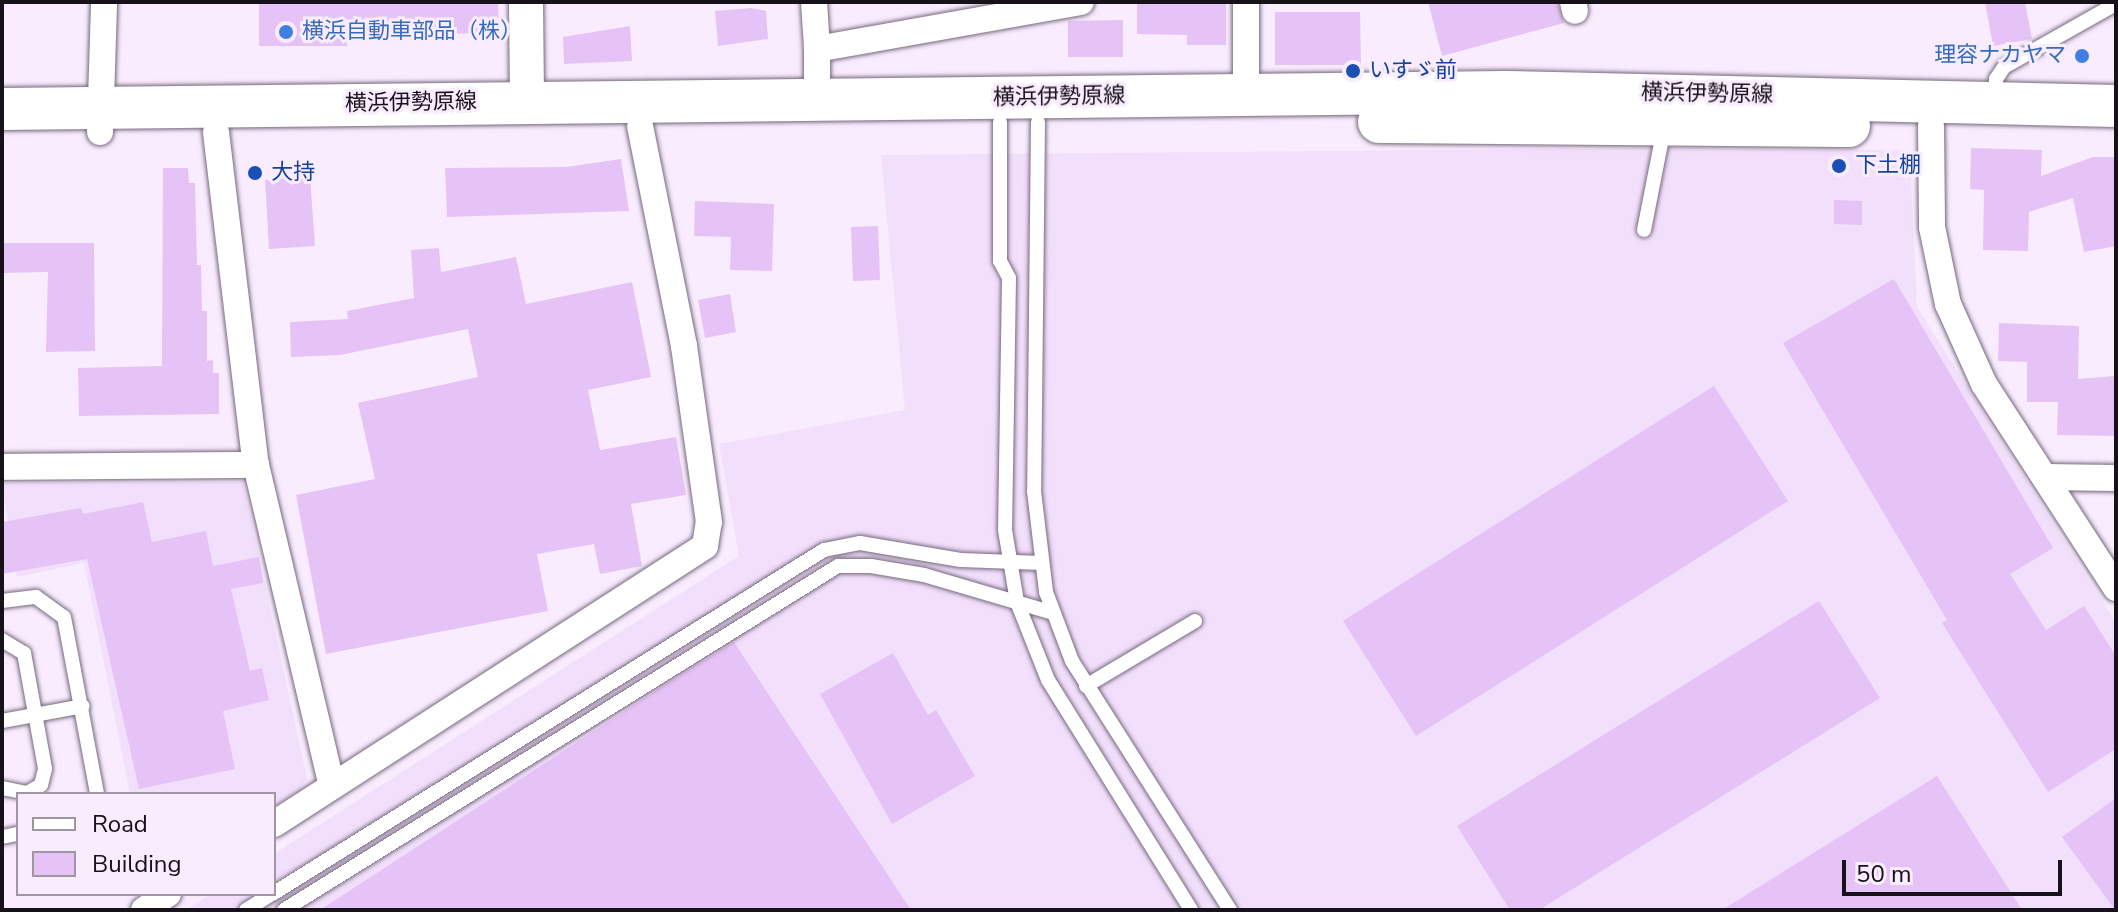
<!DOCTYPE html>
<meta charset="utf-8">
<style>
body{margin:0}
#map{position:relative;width:2118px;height:912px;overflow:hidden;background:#f9ecfe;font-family:"Nunito Sans","Noto Sans JP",sans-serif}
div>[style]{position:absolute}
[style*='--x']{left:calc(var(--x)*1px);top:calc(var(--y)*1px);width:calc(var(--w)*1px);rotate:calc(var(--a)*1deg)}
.built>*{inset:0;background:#f2dffc}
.building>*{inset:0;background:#e5c3f6}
.roads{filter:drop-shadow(0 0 2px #76697d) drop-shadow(0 0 2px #76697d)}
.service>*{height:14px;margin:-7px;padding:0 7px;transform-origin:7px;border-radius:7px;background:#fff}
.minor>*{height:26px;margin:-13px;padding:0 13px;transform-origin:13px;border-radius:13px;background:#fff}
.tertiary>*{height:34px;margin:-17px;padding:0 17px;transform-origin:17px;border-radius:17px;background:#fff}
.primary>*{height:42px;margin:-21px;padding:0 21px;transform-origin:21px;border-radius:21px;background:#fff}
.dots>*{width:22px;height:22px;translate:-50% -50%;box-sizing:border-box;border:4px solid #f9ecfe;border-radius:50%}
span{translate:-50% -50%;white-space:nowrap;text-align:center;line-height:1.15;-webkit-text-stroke:6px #f9ecfe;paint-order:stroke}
.shop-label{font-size:22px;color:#366cbe}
.left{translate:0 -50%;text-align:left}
.right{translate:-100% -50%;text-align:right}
.transit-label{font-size:22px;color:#164399}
.street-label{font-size:22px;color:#17121a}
.frame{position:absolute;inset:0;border:4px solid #17121a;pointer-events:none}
.legend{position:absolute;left:16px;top:792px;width:260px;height:104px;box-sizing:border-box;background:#f9ecfe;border:2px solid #9f95a3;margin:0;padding:10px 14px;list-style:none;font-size:24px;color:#17121a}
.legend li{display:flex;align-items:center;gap:16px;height:40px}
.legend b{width:40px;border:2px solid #9f95a3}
.scale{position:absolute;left:1842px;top:860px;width:220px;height:36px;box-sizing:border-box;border:4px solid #17121a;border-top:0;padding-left:10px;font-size:24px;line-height:28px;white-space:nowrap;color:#17121a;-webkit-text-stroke:6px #f9ecfe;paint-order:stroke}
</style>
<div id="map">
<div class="built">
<i style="clip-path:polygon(1670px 148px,1902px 150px,1910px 157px,1917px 307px,2116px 623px,2116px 910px,186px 910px,211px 894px,274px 894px,274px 854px,739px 556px,719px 444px,905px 410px,881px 155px)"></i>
<i style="clip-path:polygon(243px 482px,307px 779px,299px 791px,274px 807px,274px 794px,130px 794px,84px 563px,17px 577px,2px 483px)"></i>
</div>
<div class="building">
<i style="clip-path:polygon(259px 2px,498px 2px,499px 33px,347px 35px,347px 46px,259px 46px)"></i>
<i style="clip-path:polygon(1137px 2px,1226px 2px,1226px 45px,1187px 45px,1187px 35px,1137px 34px)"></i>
<i style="clip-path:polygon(1428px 2px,1557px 2px,1564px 23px,1442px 56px)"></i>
<i style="clip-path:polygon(1985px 2px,2025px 2px,2032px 39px,1993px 46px)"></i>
<i style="clip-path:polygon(751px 8px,766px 11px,768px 39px,718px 46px,715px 11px)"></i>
<i style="clip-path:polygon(1275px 12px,1360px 12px,1361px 65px,1275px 65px)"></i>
<i style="clip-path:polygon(1123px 20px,1123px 57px,1068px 57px,1068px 21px)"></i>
<i style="clip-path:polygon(630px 26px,632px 61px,564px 64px,563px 37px)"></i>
<i style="clip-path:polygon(1971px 148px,2042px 150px,2041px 176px,2093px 157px,2116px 157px,2116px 246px,2084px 252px,2073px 198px,2029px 212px,2028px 251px,1983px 250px,1984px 190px,1970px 189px)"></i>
<i style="clip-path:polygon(621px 159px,629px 211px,447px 217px,445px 168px,566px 167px)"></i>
<i style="clip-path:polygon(163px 168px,188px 168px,189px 183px,195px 183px,197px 265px,201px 265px,202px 311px,207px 311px,207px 361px,213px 360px,213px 373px,219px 373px,219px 414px,79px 416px,78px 368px,162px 366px)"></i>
<i style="clip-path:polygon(310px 177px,315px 246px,269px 249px,265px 180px)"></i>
<i style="clip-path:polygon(1834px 200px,1862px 201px,1862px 225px,1834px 224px)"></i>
<i style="clip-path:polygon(695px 201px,774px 204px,772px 271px,730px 270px,731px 237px,694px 236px)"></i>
<i style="clip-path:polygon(878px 226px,880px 280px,853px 281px,851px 227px)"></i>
<i style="clip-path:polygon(2px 243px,94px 243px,95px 351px,46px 352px,48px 272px,2px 273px)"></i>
<i style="clip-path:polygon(439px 248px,441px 272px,516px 257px,526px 304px,632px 282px,651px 377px,588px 390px,600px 450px,676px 437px,686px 495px,631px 504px,642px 566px,600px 574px,594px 544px,537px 554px,548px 611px,326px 654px,296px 495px,375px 479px,358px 403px,478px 377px,468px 329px,340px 355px,291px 357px,290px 322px,348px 319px,347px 311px,414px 298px,411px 250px)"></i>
<i style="clip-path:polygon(1894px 279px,2053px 548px,2010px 574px,2046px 630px,2084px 606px,2116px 656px,2116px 749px,2048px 792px,1942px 623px,1947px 620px,1783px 343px)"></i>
<i style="clip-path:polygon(730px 294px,736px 332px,705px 338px,698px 300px)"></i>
<i style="clip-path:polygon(1999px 323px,2079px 326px,2078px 379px,2115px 376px,2116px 436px,2057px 435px,2058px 402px,2027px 402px,2027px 362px,1998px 361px)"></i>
<i style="clip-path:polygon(1714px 386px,1788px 501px,1416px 736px,1343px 621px)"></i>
<i style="clip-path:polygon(143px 502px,152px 542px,206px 531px,213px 566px,259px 557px,263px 583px,231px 589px,250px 671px,262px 668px,269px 700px,223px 711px,235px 769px,139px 789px,87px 559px,2px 574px,2px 522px,81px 508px,83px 514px)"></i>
<i style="clip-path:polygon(1819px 601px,1880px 698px,1539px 910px,1510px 910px,1457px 826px)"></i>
<i style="clip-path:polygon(734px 642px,911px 910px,320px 910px,660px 688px)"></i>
<i style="clip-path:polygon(893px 653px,928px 715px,936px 710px,975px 776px,892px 824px,820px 694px)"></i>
<i style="clip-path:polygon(1937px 776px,2022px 910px,1722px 910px)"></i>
<i style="clip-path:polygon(2116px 798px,2116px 910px,2115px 910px,2062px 837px)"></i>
</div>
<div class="roads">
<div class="service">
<i style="--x:1995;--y:98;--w:19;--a:-87"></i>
<i style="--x:1996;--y:79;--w:14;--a:-56"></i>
<i style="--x:2004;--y:67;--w:129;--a:-29.4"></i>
<i style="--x:1000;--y:122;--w:139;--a:90"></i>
<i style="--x:1000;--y:261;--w:19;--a:62"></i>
<i style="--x:1009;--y:278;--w:252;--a:90.9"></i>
<i style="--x:1005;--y:530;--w:73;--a:80.5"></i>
<i style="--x:1017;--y:602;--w:84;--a:68.3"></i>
<i style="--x:1048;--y:680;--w:271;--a:58.1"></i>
<i style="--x:1038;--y:122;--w:369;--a:90.6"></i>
<i style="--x:1034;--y:491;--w:102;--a:83.2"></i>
<i style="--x:1046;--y:592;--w:74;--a:69.4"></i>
<i style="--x:1072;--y:661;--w:295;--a:57.6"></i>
<i style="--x:1644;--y:230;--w:104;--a:-78.9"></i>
<i style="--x:2;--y:601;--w:34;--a:-7"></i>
<i style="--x:36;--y:597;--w:34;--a:36"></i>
<i style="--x:64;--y:617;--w:180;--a:79.4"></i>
<i style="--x:2;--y:640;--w:26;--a:31"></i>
<i style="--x:24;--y:653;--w:118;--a:79.7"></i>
<i style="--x:45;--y:769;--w:16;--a:104"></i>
<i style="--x:41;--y:785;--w:16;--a:150"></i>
<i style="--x:27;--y:793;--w:25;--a:-169"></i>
<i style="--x:1086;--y:686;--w:127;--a:-30.8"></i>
<i style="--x:2;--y:721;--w:82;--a:-10.5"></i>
<i style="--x:2;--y:837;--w:16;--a:-11"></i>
<i style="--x:274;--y:893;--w:648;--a:-31.95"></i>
<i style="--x:824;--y:550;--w:37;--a:-11"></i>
<i style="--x:860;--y:543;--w:102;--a:9.6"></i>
<i style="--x:961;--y:560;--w:80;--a:2.1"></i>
<i style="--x:246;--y:910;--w:31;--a:-32"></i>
<i style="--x:284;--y:910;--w:652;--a:-31.84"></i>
<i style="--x:838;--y:566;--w:33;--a:0"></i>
<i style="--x:871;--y:566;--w:54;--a:9.6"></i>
<i style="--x:924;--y:575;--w:134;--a:16.4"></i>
</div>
<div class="minor">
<i style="--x:814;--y:2;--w:47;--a:86.3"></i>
<i style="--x:1573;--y:2;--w:9;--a:77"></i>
<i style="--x:1246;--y:95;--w:93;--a:-90"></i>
<i style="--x:817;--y:99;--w:50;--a:-90"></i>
<i style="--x:817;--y:49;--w:268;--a:-10.1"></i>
<i style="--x:1931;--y:126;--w:101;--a:89.4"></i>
<i style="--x:1932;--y:227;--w:79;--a:78.3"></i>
<i style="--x:1948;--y:304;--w:88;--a:65.8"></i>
<i style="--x:1984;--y:384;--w:243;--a:57.1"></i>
<i style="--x:100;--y:132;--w:130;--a:-88.2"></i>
<i style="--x:216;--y:132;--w:335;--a:83.2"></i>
<i style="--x:256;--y:465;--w:330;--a:76.7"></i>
<i style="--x:2;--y:467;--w:254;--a:-0.5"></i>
<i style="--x:2045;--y:477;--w:71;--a:0.8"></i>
<i style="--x:274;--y:824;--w:513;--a:-32.82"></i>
<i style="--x:705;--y:546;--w:24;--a:-81"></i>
<i style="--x:709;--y:522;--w:178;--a:-98.1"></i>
<i style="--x:684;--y:346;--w:224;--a:-101.3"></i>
<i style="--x:144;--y:910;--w:29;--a:-34"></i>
</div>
<div class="tertiary">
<i style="--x:526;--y:2;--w:99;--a:89.4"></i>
</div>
<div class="primary">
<i style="--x:2;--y:109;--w:1503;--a:-0.65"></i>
<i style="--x:1505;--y:92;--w:611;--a:1.31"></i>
<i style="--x:1379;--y:122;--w:470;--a:0.5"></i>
</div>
</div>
<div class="dots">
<i style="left:286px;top:32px;background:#3f7fe0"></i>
<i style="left:2082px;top:56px;background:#3f7fe0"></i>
<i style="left:1353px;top:71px;background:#1a4fb4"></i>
<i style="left:1839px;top:166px;background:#1a4fb4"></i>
<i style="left:255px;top:173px;background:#1a4fb4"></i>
</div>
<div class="shop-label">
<span class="left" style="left:302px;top:32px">横浜自動車部品（株）</span>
<span class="right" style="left:2066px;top:56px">理容ナカヤマ</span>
</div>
<div class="transit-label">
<span class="left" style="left:1369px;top:71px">いすゞ前</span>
<span class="left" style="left:1855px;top:166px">下土棚</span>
<span class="left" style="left:271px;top:173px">大持</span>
</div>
<div class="street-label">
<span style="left:1707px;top:94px;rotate:1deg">横浜伊勢原線</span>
<span style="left:1059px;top:97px;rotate:-1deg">横浜伊勢原線</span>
<span style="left:411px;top:103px;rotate:-1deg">横浜伊勢原線</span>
</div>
<div class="frame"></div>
<ul class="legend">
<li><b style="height:10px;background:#fff"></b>Road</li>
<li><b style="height:22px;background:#e5c3f6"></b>Building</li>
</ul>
<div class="scale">50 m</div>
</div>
